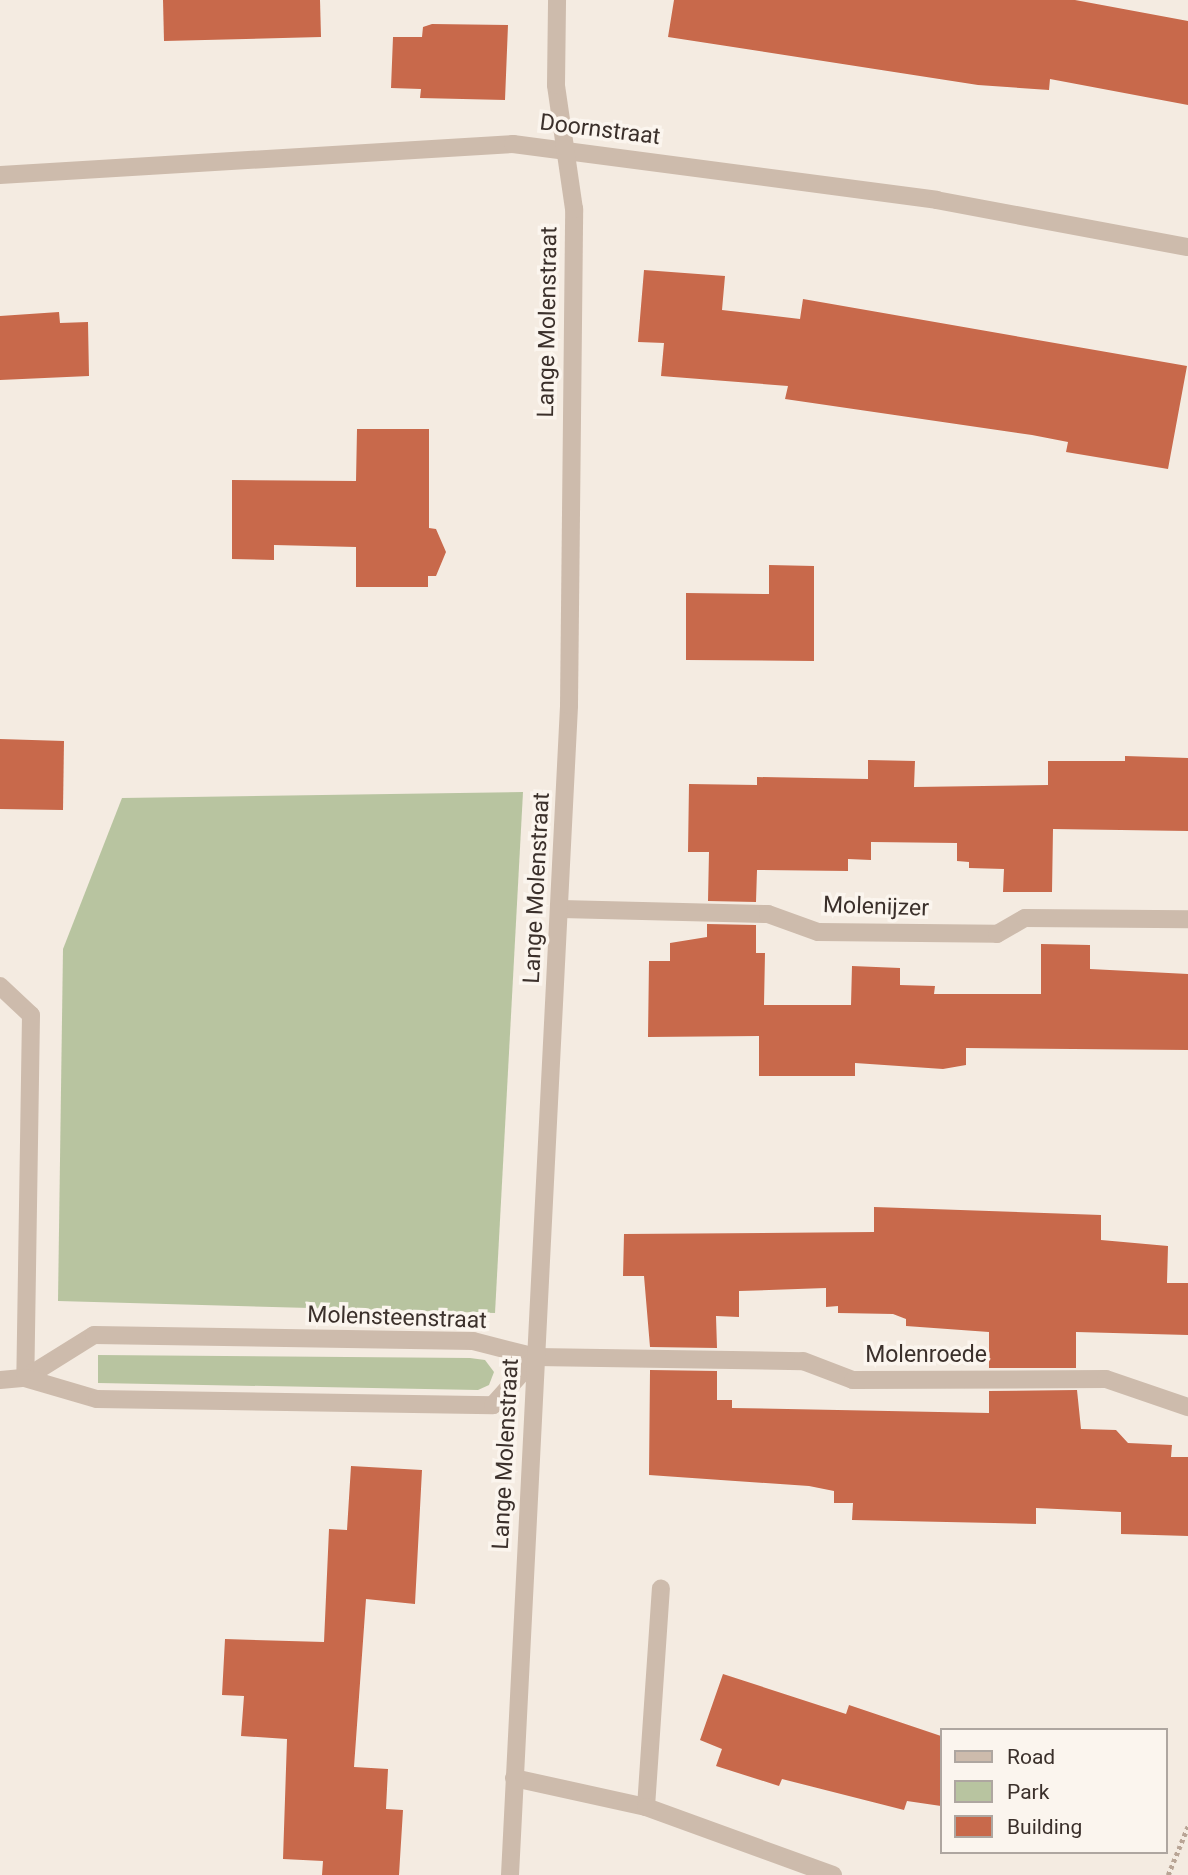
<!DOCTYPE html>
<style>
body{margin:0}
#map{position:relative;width:1188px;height:1875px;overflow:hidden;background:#f4ebe1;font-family:Roboto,sans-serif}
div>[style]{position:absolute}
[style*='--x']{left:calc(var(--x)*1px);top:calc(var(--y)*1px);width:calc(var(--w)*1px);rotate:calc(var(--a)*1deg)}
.green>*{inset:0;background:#b8c4a0}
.building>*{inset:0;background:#c8694b}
.path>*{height:4.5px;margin-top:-2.25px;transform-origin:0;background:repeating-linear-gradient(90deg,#b9a596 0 3.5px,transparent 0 7px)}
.street>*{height:18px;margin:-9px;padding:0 9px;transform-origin:9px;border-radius:9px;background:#cdbbac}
span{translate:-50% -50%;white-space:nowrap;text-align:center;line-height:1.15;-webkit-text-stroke:7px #fbf5ee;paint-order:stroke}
.street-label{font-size:23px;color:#3b302b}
.legend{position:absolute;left:940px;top:1728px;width:228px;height:126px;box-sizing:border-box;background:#fbf5ee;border:2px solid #aea6a0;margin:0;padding:9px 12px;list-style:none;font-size:21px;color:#3b302b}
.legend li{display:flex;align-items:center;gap:14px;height:35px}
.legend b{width:35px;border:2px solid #aea6a0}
</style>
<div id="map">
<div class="green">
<i style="clip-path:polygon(523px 792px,495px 1313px,58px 1301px,63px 949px,122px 798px)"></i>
<i style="clip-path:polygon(98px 1355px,470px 1358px,485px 1360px,494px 1372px,489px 1385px,478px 1390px,98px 1383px)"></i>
</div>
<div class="building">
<i style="clip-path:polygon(163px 0,320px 0,321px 37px,164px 41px)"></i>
<i style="clip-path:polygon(674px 0,1075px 0,1188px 21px,1188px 105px,1050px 79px,1049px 90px,978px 85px,668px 37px)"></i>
<i style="clip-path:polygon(432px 24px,508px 25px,505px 100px,420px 98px,421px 89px,391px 88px,393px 37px,422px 37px,423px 27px)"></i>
<i style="clip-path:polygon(644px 270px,725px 276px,722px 310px,800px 319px,803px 299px,1187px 366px,1168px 469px,1066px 452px,1068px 442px,1032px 435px,785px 399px,788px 386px,661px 376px,664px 343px,638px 342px)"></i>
<i style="clip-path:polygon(59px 312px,60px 323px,88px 322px,89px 376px,0 380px,0 316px)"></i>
<i style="clip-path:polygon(357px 429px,429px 429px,429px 528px,436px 529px,446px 552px,436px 576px,428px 576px,428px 587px,356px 587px,356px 547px,274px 545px,274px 560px,232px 559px,232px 480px,356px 481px)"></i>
<i style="clip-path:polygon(769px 565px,814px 566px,814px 661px,686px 660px,686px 593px,769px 594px)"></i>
<i style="clip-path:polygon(0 739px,64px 741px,63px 810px,0 809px)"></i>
<i style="clip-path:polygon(1125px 756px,1188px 758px,1188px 831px,1053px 829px,1052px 892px,1003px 892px,1004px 869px,969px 868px,969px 862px,957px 861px,957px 843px,871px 842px,871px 860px,848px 859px,848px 871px,757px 870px,756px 902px,708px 901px,709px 852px,688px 852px,689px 784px,757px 785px,757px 777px,868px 779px,868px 760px,915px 761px,914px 787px,1048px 785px,1048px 761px,1125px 761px)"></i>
<i style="clip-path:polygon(707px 924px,756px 925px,756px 953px,765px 953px,764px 1005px,851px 1005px,852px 966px,900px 968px,900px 985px,935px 986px,934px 994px,1041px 994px,1041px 944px,1090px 945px,1090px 969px,1188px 974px,1188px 1050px,966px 1048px,966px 1065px,943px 1069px,855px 1063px,855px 1076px,759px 1076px,759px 1036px,648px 1037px,649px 961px,670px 961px,670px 943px,707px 937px)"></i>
<i style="clip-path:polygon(874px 1207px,1101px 1215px,1101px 1240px,1168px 1246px,1167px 1283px,1188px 1283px,1188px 1335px,1076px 1332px,1076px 1368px,989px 1368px,989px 1332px,906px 1326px,906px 1319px,893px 1314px,838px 1313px,838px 1306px,826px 1307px,826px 1288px,739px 1291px,739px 1317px,716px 1316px,717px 1348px,650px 1347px,644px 1276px,623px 1276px,624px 1234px,874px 1232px)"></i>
<i style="clip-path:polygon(650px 1370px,717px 1371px,717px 1400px,732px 1400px,732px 1408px,989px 1413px,989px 1391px,1077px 1390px,1081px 1429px,1116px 1430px,1128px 1443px,1172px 1445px,1171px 1457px,1188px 1457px,1188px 1536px,1121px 1534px,1121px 1512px,1036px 1508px,1036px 1524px,852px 1520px,853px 1503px,834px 1503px,834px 1491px,809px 1486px,649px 1475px)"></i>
<i style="clip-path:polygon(351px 1466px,422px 1470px,415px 1604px,366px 1599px,354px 1767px,388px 1769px,386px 1809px,403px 1810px,399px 1875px,322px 1875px,323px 1861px,283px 1859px,287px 1739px,241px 1736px,244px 1696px,222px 1695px,225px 1639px,324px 1642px,329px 1529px,347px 1530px)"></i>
<i style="clip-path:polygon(723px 1674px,846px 1714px,849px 1705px,941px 1736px,941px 1806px,907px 1801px,904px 1810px,782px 1779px,779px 1786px,716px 1766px,722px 1749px,700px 1740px)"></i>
</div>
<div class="path">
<i style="--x:1168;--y:1875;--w:53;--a:-67.8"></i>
</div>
<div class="street">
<i style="--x:0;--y:175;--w:514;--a:-3.46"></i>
<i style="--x:513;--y:144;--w:427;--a:7.5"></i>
<i style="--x:936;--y:200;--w:256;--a:10.6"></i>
<i style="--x:561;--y:909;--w:207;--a:1.4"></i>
<i style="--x:768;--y:914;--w:53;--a:19.8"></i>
<i style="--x:818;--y:932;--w:179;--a:0.6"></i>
<i style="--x:997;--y:934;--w:32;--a:-30"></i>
<i style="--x:1025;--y:918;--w:163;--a:0.4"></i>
<i style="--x:0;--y:986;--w:42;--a:43.1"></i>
<i style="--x:31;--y:1015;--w:363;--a:90.9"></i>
<i style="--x:25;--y:1378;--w:81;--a:-31.9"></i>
<i style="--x:94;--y:1335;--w:379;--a:0.9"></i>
<i style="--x:473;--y:1341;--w:65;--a:14.3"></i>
<i style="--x:536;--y:1357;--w:267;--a:0.9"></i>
<i style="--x:803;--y:1361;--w:53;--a:20.8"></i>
<i style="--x:853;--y:1380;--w:253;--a:-0.2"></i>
<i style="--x:1106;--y:1379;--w:87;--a:18.9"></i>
<i style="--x:0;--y:1380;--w:25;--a:-5"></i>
<i style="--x:25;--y:1378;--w:75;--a:16.3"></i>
<i style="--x:97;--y:1399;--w:396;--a:0.9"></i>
<i style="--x:493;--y:1405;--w:64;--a:-48.1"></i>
<i style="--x:514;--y:1778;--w:135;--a:12.4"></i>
<i style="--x:646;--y:1807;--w:219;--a:-86.1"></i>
<i style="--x:646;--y:1807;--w:199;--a:20"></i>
<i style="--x:510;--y:1875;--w:1171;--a:-87.11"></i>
<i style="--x:569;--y:705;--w:496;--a:-89.4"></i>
<i style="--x:574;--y:209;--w:125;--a:-98.3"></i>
<i style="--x:556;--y:85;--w:85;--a:-89.3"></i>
</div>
<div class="street-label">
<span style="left:600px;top:130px;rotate:7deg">Doornstraat</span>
<span style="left:548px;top:322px;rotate:-89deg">Lange Molenstraat</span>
<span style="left:537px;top:888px;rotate:-87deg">Lange Molenstraat</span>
<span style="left:876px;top:907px;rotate:2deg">Molenijzer</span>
<span style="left:397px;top:1318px;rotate:2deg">Molensteenstraat</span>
<span style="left:926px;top:1355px">Molenroede</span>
<span style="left:506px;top:1454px;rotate:-87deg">Lange Molenstraat</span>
</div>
<ul class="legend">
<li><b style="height:9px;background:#cdbbac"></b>Road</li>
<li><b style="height:19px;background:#b8c4a0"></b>Park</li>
<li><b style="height:19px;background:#c8694b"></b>Building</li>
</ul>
</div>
